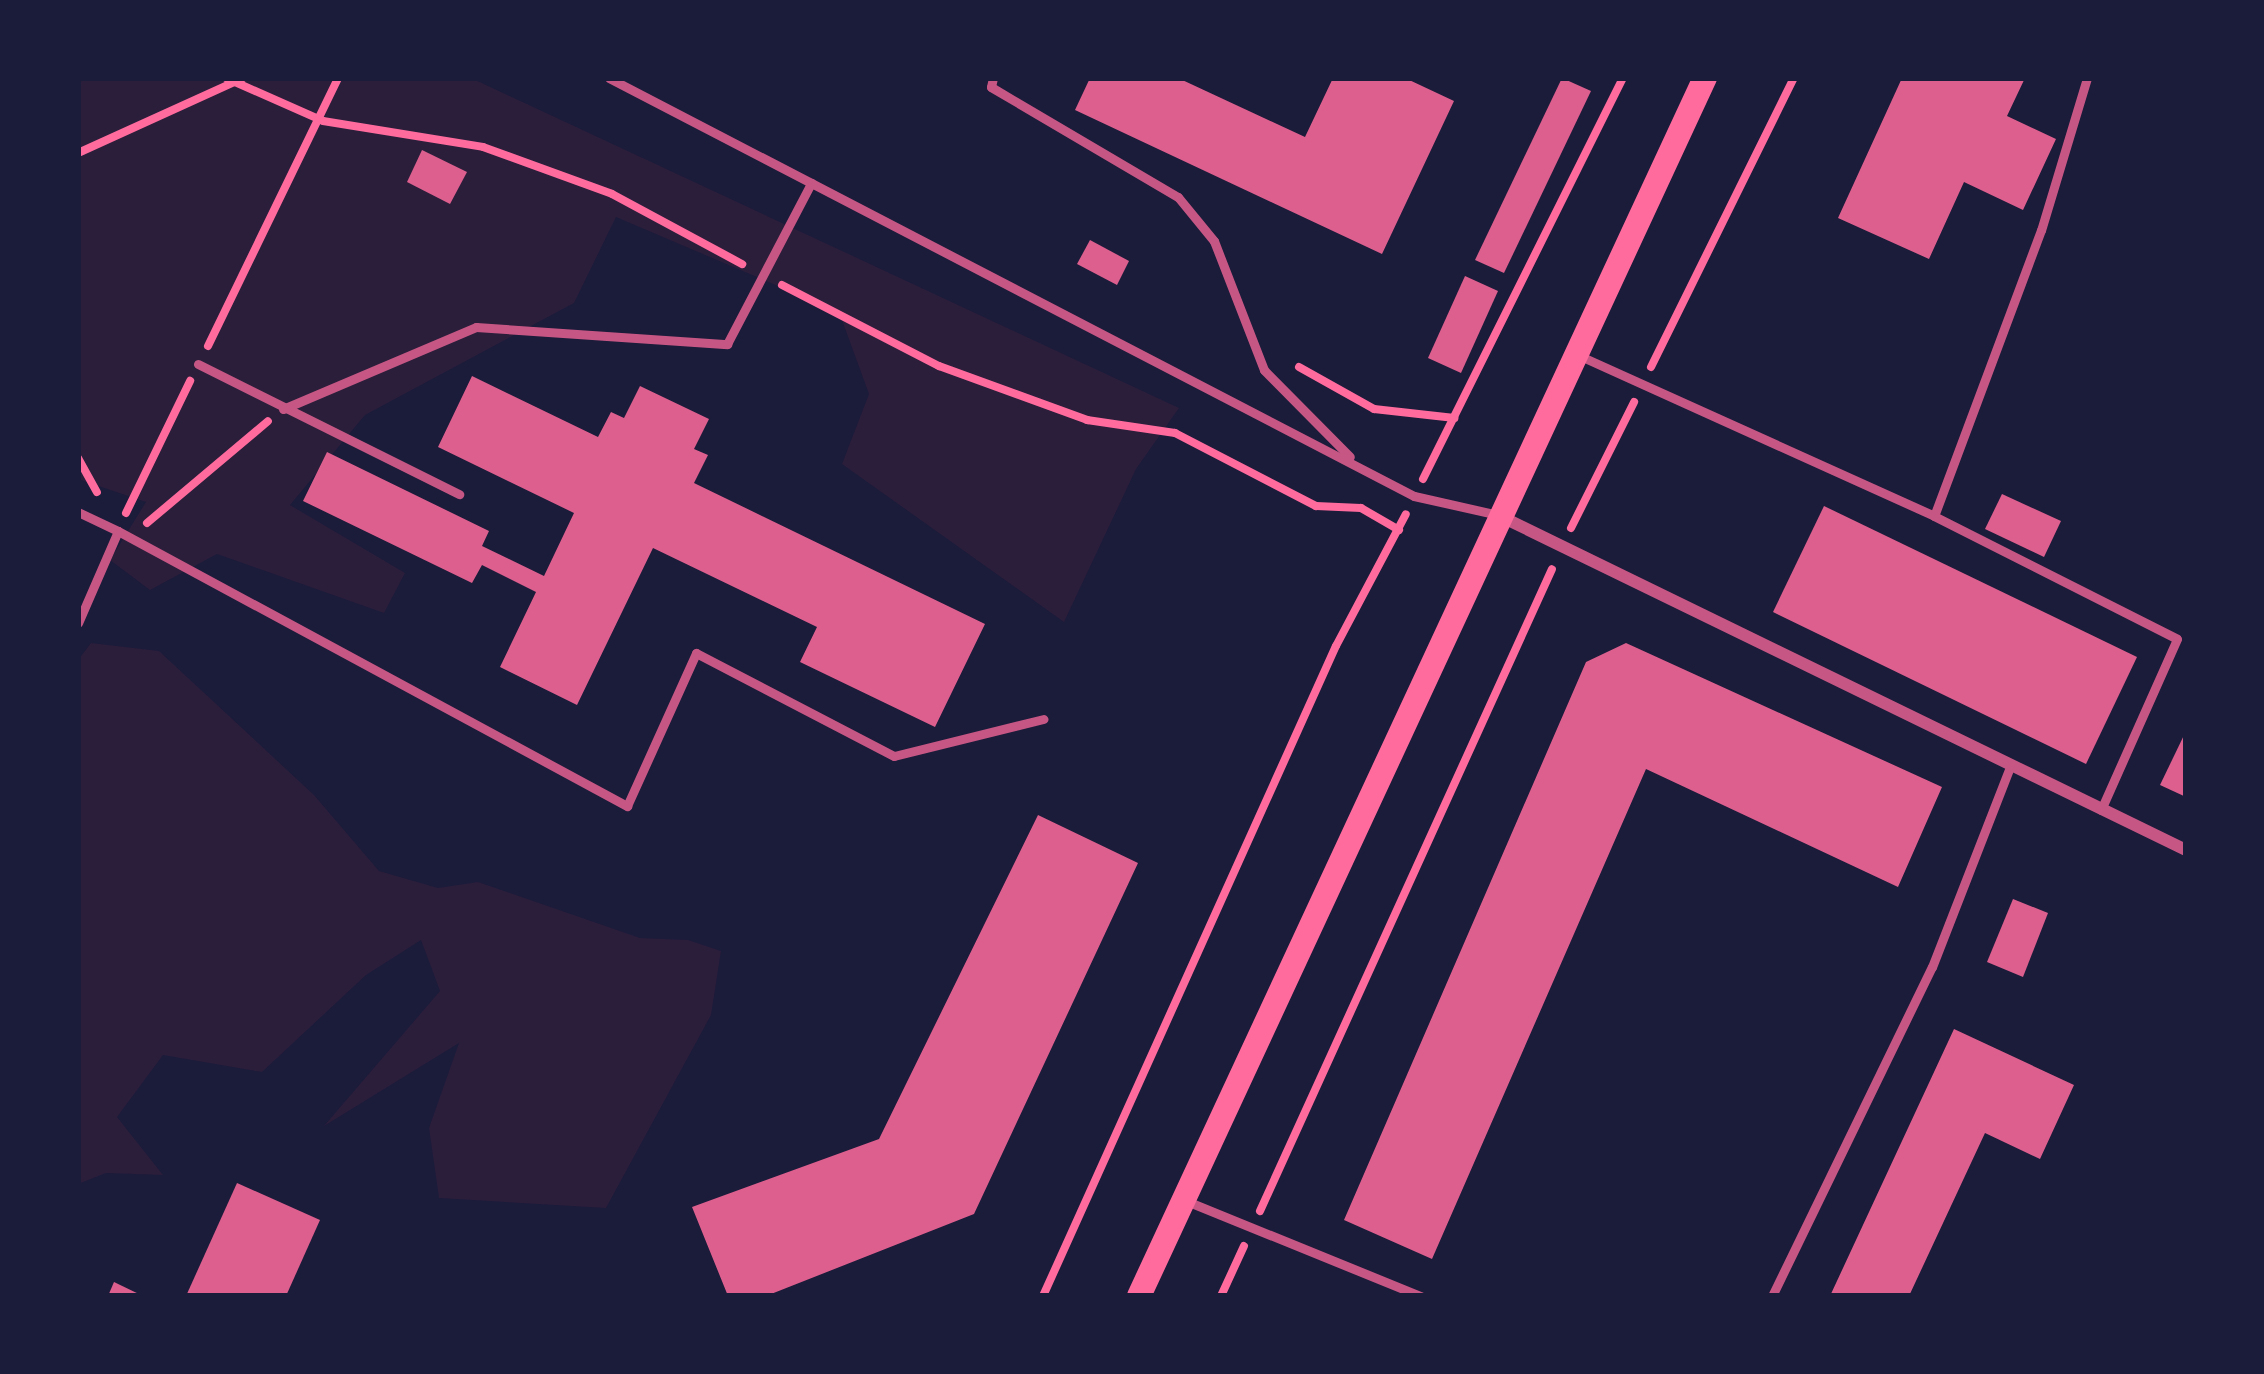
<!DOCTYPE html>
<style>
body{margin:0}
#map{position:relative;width:2264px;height:1374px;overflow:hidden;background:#1b1b3a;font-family:Roboto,sans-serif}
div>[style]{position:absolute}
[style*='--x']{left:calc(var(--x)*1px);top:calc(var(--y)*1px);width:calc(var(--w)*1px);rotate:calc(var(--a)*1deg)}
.green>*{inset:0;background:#2a1e3b}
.building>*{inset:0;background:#dd5f8e}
.path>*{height:8px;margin:-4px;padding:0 4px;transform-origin:4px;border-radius:4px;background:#ff6b9d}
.service>*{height:9px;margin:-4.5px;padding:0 4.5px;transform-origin:4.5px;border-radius:4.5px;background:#c65784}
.minor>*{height:12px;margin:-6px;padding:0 6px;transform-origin:6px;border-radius:6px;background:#c65784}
.secondary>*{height:24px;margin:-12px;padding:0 12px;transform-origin:12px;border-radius:12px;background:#ff6b9d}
span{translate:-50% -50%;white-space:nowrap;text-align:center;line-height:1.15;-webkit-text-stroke:9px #1b1b3a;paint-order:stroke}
.frame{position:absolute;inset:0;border:81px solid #1b1b3a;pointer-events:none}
</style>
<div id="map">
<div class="green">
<i style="clip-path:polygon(78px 78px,471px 78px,1179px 408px,1136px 469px,1064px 622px,842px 464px,869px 394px,839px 312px,616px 217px,574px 303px,365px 415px,290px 505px,405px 573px,384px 613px,217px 554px,150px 590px,110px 560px,146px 502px,78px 479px)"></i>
<i style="clip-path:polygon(91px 643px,159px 651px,314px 795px,379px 871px,438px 888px,478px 882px,640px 938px,688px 940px,721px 951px,711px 1015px,606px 1208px,439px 1198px,429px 1128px,459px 1043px,324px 1126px,440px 991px,421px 940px,366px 975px,262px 1072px,163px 1055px,117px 1117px,163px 1175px,106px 1173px,78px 1184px,78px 660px)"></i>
</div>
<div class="building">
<i style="clip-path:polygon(1090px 78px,1178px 78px,1305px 137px,1333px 78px,1405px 78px,1454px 101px,1382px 254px,1075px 110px)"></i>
<i style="clip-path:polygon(1562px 78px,1591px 91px,1504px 273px,1475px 260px)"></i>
<i style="clip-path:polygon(1902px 78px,2025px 78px,2007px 116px,2056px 139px,2023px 210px,1964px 182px,1929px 259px,1838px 218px)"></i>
<i style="clip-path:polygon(422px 150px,467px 172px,450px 204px,407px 182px)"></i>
<i style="clip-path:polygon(1090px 240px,1129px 261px,1117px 285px,1077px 264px)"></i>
<i style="clip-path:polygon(1465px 276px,1498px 291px,1461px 373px,1428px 358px)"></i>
<i style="clip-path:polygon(472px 376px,598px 437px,611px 412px,624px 418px,640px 386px,709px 419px,694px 449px,708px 455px,694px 483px,985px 624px,935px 727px,800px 662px,817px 627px,653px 548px,577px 705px,500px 667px,536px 592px,482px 565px,472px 583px,303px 501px,327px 452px,489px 531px,482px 546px,544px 576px,574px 513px,438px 447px)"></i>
<i style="clip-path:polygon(2002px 494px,2061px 521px,2044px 557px,1985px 529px)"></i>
<i style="clip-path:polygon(1824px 506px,2137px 657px,2086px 764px,1773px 612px)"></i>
<i style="clip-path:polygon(1626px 643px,1942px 787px,1898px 887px,1646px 769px,1432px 1259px,1344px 1220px,1586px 662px)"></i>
<i style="clip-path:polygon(2186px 731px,2186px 797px,2160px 785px)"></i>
<i style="clip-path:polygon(1038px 815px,1138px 863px,974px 1214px,766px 1296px,728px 1296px,692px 1207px,879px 1139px)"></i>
<i style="clip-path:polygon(2013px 899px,2048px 913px,2023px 977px,1987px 962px)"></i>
<i style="clip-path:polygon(1954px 1029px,2074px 1085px,2040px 1159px,1985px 1133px,1909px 1296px,1830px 1296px)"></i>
<i style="clip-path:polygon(237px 1183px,320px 1220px,286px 1296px,186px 1296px)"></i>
<i style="clip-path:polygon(114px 1282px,143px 1296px,108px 1296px)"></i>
</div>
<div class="path">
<i style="--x:226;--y:78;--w:106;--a:23.9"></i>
<i style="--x:323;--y:121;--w:162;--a:9.2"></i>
<i style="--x:483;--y:147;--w:137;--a:20"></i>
<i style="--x:612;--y:194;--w:148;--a:28.3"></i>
<i style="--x:78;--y:153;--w:181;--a:-24.4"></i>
<i style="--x:782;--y:285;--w:177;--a:27.3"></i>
<i style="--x:939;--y:366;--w:158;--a:20"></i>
<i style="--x:1087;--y:420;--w:89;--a:8.4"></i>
<i style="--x:1175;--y:433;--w:159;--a:27.4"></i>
<i style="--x:1316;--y:506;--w:45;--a:2.5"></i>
<i style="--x:1361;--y:508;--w:44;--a:30.1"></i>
<i style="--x:208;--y:346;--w:298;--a:-64.1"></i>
<i style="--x:1299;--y:367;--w:86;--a:29.2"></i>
<i style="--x:1374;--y:409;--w:81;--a:6.4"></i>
<i style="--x:1651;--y:367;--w:322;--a:-63.7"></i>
<i style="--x:78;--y:458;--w:39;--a:61"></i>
<i style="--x:1423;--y:479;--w:448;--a:-63.5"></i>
<i style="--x:126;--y:513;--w:147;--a:-64.1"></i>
<i style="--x:147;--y:523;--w:158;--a:-40.1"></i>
<i style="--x:1571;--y:528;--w:141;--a:-63.4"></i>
<i style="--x:1260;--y:1211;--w:705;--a:-65.54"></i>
<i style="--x:1043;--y:1296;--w:713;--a:-65.74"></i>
<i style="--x:1336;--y:646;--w:149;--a:-62.1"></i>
<i style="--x:1221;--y:1296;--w:55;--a:-65.3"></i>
</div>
<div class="service">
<i style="--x:609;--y:78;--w:907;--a:27.44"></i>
<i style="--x:1414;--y:496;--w:86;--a:12.7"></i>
<i style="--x:993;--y:78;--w:9;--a:103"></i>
<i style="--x:991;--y:87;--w:217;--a:30.5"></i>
<i style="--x:1178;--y:197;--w:57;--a:50.7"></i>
<i style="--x:1214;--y:241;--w:138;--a:68.8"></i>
<i style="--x:1264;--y:370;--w:122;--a:45.3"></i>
<i style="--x:2087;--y:78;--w:159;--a:106.8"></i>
<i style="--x:2041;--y:230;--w:305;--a:110.5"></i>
<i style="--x:1934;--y:516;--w:272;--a:26.8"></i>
<i style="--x:2177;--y:639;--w:187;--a:114"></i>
<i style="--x:1578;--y:355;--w:391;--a:24.3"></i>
<i style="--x:198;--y:364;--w:292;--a:26.5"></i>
<i style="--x:283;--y:409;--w:210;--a:-23"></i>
<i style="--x:476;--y:327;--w:252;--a:3.9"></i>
<i style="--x:727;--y:344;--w:182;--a:-62.4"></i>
<i style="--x:78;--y:512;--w:44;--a:25.4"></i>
<i style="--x:118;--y:531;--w:100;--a:113.5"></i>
<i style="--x:118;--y:531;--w:579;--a:28.38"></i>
<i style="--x:627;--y:806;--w:168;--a:-65.7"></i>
<i style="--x:696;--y:653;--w:223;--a:27.5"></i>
<i style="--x:894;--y:756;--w:154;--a:-13.9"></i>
<i style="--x:1184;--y:1200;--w:256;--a:22.1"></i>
<i style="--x:1772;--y:1296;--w:366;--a:-64.1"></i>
<i style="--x:1932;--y:967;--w:212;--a:-68.7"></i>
</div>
<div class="minor">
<i style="--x:1502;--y:517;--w:761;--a:25.96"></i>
</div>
<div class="secondary">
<i style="--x:1139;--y:1296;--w:1343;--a:-65.08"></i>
</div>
<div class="frame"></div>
</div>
